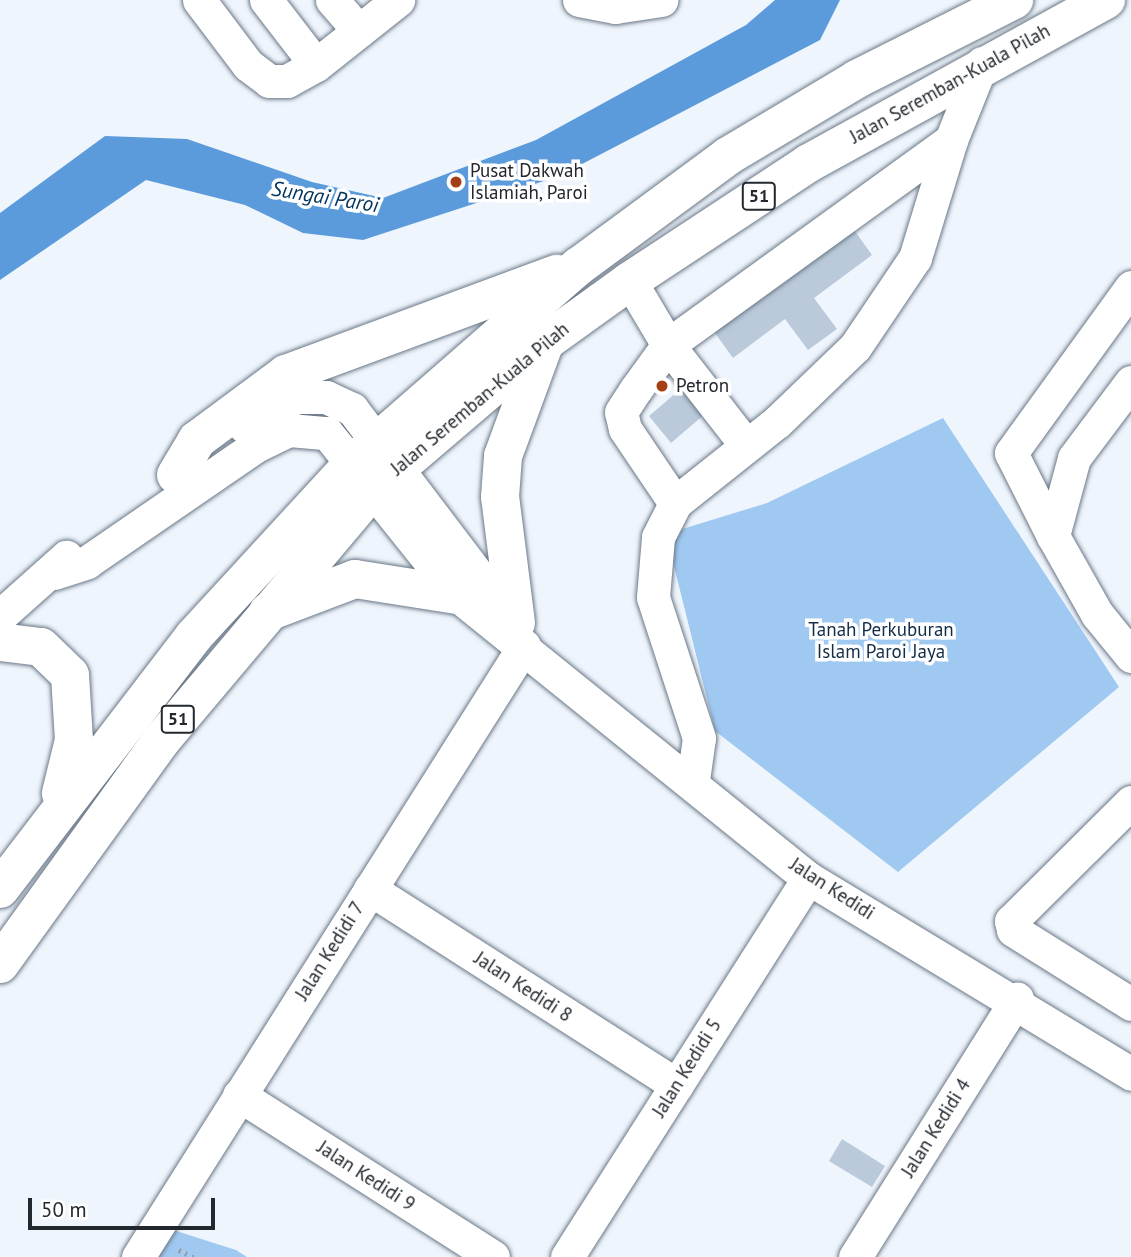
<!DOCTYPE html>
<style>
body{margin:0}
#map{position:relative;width:1131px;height:1257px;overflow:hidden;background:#eff5fc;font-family:"PT Sans",sans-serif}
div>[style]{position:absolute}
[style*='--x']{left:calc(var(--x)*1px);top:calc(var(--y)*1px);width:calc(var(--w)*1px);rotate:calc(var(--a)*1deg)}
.green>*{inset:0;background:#a0c9f2}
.water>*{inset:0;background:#5b9bdb}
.building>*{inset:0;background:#bacada}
.path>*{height:4.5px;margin-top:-2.25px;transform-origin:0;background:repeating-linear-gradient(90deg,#949aa0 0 2px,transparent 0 7px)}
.roads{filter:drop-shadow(0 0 2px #6a7887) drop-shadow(0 0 2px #6a7887)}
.minor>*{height:33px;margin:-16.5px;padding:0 16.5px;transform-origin:16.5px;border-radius:16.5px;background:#fff}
.highway>*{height:38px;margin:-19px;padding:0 19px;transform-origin:19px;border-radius:19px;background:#fff}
.dots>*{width:19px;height:19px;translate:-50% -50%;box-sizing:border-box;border:4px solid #fff;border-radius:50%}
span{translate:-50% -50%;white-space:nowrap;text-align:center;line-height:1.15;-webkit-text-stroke:7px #fff;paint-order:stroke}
.shield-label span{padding:2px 5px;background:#fff;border:2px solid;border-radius:5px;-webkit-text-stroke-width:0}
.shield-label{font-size:18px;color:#22282e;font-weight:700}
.street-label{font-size:19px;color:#22282e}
.poi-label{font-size:19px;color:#22282e}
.left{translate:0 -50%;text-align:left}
.park-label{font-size:19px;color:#122d47}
.water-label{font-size:21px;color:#01335c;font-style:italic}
.scale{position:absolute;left:28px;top:1198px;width:187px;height:32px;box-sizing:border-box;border:4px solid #22282e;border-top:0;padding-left:9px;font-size:21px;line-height:24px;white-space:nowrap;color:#22282e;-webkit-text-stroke:5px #fff;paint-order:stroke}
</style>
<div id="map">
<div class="green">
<i style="clip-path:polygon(943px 418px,1119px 687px,898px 872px,715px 731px,666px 534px,767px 503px)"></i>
<i style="clip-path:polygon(170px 1229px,236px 1250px,247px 1257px,157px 1257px)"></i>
</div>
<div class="water">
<i style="clip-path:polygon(775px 0,840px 0,820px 40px,559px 176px,363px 240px,303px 233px,245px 205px,146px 180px,0 280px,0 213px,105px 136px,187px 139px,312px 182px,383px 198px,536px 140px,746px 25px)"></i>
</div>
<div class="building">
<i style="clip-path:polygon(852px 227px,872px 255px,814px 298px,837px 329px,808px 350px,785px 319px,733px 358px,712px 329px)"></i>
<i style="clip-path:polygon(683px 387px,705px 414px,671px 443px,649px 416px)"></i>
<i style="clip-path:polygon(842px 1139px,885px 1166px,872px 1187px,829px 1161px)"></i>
</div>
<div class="path">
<i style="--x:179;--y:1250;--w:16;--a:27"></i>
</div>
<div class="roads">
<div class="minor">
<i style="--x:199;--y:0;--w:81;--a:53"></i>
<i style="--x:248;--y:65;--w:26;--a:37"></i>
<i style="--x:269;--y:81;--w:18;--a:0"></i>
<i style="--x:287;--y:81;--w:33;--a:-29"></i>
<i style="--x:316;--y:65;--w:105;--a:-38.4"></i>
<i style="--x:266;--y:0;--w:82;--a:52.4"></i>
<i style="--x:332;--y:0;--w:41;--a:48.9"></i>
<i style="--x:579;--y:0;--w:37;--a:11"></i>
<i style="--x:615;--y:7;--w:47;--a:-8.7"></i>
<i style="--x:630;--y:281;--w:74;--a:59.3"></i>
<i style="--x:668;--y:345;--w:125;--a:52.1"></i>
<i style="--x:1131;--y:382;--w:95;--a:126.9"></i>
<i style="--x:1074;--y:458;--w:81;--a:105.1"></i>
<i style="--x:1053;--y:536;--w:90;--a:60.6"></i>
<i style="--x:1097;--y:614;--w:54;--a:51"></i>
<i style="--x:244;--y:426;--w:60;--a:-29.1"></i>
<i style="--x:296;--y:397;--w:30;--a:0"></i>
<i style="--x:326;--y:397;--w:29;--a:25"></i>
<i style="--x:352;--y:409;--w:271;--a:52.8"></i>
<i style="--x:675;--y:503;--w:89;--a:-124"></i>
<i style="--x:625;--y:429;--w:17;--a:-103"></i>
<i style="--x:621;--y:412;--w:27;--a:-57"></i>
<i style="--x:636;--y:389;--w:54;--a:-54"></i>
<i style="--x:668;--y:345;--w:349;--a:-35.9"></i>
<i style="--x:951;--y:140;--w:83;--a:-68.1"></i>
<i style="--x:1053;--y:536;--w:93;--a:-116.8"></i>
<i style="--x:1011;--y:453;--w:205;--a:-54.1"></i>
<i style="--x:54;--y:573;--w:35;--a:-18"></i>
<i style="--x:87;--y:562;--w:205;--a:-34.5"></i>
<i style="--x:256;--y:446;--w:37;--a:-26"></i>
<i style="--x:289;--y:430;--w:38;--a:5"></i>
<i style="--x:327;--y:433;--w:208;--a:51.3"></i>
<i style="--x:457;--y:595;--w:451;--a:38.9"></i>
<i style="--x:808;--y:878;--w:378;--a:31.2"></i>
<i style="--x:0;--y:616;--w:89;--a:-41.8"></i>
<i style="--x:693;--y:780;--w:42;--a:-81.9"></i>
<i style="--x:699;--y:738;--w:148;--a:-108.1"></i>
<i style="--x:653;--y:597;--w:60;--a:-85.2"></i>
<i style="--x:658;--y:537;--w:38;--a:-63"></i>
<i style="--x:675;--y:503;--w:130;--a:-38.5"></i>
<i style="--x:777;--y:422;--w:108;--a:-43.9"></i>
<i style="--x:855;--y:347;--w:107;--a:-56"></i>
<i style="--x:915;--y:258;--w:123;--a:-73"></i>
<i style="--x:1131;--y:802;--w:169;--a:135.2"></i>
<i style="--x:1011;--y:921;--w:9;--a:77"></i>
<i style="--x:1013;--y:930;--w:139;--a:32.1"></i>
<i style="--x:370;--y:889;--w:364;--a:32.6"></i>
<i style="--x:239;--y:1095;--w:301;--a:32.5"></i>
<i style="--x:138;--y:1257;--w:723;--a:-57.72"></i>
<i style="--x:567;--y:1257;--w:449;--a:-57.5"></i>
<i style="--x:855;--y:1257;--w:305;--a:-57.9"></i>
</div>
<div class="highway">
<i style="--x:176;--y:475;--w:41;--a:-59"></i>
<i style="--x:197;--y:440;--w:111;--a:-36.6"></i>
<i style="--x:286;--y:374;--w:289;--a:-20.3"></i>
<i style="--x:268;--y:612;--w:93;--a:-20.8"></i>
<i style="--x:355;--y:579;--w:103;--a:8.9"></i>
<i style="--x:516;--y:623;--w:127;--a:-97.2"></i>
<i style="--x:500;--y:497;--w:41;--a:-85.8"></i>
<i style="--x:503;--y:456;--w:116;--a:-69.8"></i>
<i style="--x:0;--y:642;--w:41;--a:7"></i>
<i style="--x:41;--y:647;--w:40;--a:44"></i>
<i style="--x:70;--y:675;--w:65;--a:86.5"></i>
<i style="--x:74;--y:740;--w:55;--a:103.8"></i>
<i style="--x:0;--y:889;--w:319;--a:-52.5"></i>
<i style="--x:194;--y:636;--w:236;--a:-47.4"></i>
<i style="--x:354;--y:462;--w:298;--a:-41.1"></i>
<i style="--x:579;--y:266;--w:185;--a:-36.4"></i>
<i style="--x:728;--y:156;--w:150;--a:-30.8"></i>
<i style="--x:857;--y:79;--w:176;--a:-26.7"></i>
<i style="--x:0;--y:964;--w:274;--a:-54.2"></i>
<i style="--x:160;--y:742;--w:332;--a:-49.9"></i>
<i style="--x:374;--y:488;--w:225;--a:-40.5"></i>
<i style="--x:545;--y:342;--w:105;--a:-35.7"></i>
<i style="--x:630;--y:281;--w:214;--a:-33.4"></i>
<i style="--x:809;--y:163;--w:339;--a:-28.8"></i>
</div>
</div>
<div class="dots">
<i style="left:456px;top:182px;background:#a43e15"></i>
<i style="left:662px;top:386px;background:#a43e15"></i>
</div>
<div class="shield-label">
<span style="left:759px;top:196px">51</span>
<span style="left:178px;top:719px">51</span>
</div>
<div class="street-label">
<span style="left:950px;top:84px;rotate:-29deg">Jalan Seremban-Kuala Pilah</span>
<span style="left:480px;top:399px;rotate:-40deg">Jalan Seremban-Kuala Pilah</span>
<span style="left:832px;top:889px;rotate:33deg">Jalan Kedidi</span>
<span style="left:330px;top:951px;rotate:-58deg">Jalan Kedidi 7</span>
<span style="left:523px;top:987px;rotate:33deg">Jalan Kedidi 8</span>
<span style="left:687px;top:1068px;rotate:-58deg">Jalan Kedidi 5</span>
<span style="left:936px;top:1128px;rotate:-58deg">Jalan Kedidi 4</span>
<span style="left:366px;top:1176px;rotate:33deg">Jalan Kedidi 9</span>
</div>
<div class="poi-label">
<span class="left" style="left:470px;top:182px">Pusat Dakwah<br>Islamiah, Paroi</span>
<span class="left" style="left:676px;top:386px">Petron</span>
</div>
<div class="park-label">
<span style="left:881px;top:641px">Tanah Perkuburan<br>Islam Paroi Jaya</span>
</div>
<div class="water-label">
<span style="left:325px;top:197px;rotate:9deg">Sungai Paroi</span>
</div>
<div class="scale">50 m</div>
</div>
